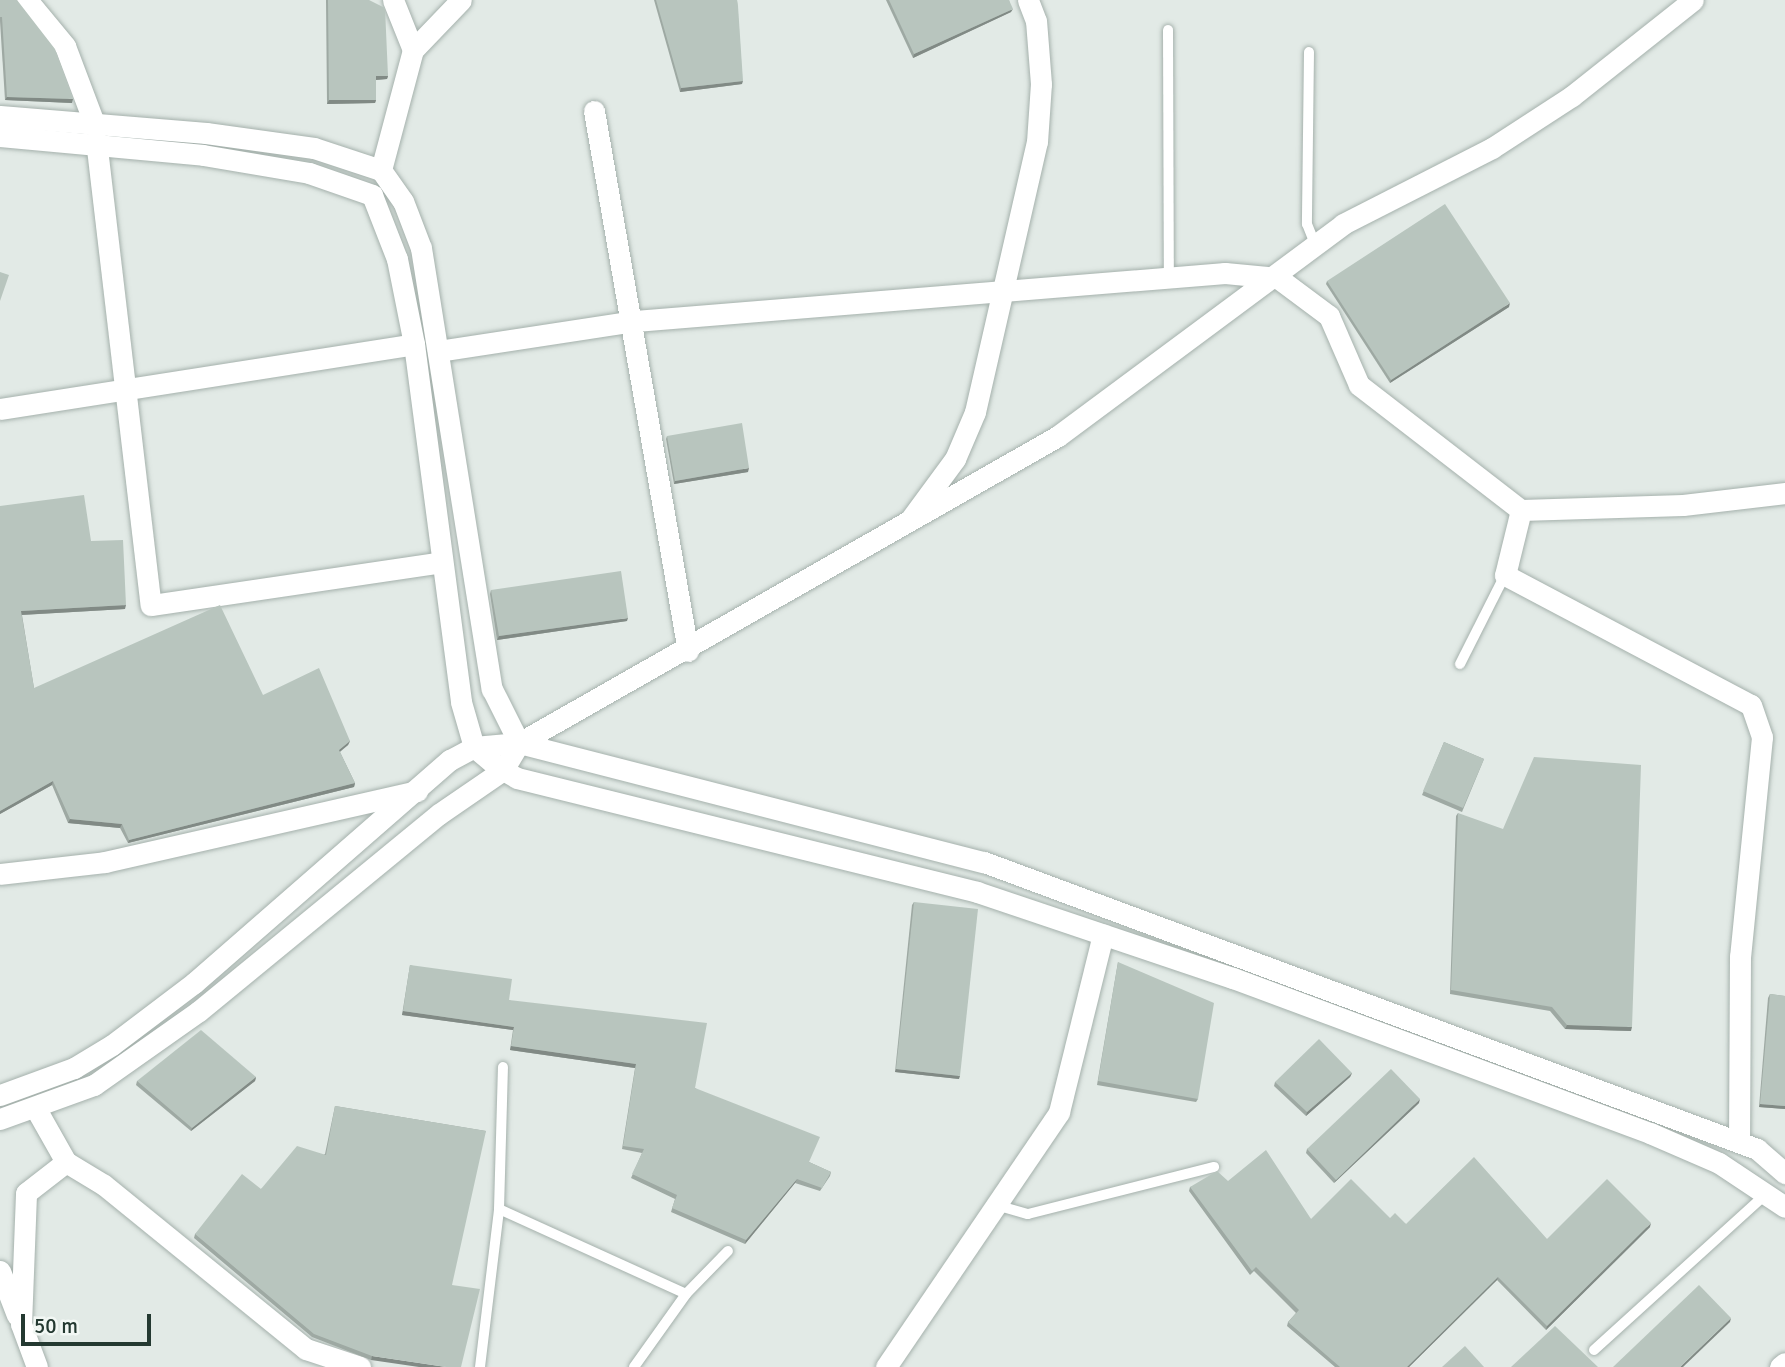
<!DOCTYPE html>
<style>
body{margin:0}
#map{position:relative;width:1785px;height:1367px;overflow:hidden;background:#e2eae6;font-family:Signika,sans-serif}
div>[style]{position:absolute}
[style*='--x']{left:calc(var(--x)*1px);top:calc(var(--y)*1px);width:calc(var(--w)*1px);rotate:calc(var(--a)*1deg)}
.roads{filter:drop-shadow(0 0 2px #a5b1ac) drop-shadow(0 0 2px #a5b1ac)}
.lane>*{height:10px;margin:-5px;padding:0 5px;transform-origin:5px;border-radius:5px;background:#fff}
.street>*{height:21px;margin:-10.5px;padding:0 10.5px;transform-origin:10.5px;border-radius:10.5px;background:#fff}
.secondary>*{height:21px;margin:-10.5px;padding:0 10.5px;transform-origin:10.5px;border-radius:10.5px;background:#fff}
.wall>*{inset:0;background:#9ea9a3}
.shaded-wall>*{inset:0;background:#818a85}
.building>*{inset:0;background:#b8c5be}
span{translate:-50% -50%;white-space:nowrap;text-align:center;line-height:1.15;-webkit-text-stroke:7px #f2f7f4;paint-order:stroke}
.scale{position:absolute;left:21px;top:1314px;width:130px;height:32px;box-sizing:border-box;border:4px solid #243931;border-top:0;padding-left:9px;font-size:21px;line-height:24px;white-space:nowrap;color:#243931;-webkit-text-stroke:5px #f2f7f4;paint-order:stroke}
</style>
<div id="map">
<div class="roads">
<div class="lane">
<i style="--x:1168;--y:30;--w:249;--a:89.8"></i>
<i style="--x:1309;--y:52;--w:172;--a:90.7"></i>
<i style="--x:1307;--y:224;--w:24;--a:68"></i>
<i style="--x:1460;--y:664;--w:100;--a:-63.2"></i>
<i style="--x:996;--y:1205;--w:33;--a:16"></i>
<i style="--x:1028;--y:1214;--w:192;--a:-14.2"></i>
<i style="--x:499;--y:1209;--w:205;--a:24.4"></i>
<i style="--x:1594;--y:1350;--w:234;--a:-42.2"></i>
<i style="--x:480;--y:1367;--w:159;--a:-83.1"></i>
<i style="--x:499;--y:1209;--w:142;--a:-88.4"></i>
<i style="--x:634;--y:1367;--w:90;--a:-54.5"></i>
<i style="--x:686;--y:1294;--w:60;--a:-45.7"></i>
</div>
<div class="street">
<i style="--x:27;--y:0;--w:60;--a:50.4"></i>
<i style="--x:65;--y:46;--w:79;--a:69.3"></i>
<i style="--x:393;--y:0;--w:54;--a:68.2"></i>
<i style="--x:594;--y:111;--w:548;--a:80.13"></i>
<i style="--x:96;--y:140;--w:468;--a:83.3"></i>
<i style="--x:151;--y:605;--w:294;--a:-8.4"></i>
<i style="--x:381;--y:170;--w:124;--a:-75.1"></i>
<i style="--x:413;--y:50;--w:69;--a:-46.2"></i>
<i style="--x:438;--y:351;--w:199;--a:-8.7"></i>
<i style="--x:635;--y:321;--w:592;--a:-4.65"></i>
<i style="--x:1225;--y:273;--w:53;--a:5.4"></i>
<i style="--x:1278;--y:278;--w:64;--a:36.7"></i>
<i style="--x:1329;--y:316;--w:75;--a:66.5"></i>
<i style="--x:1359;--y:385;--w:205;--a:37.7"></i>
<i style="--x:1521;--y:510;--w:162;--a:-1.8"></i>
<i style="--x:1683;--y:505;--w:103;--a:-6.7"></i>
<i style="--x:0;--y:409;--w:419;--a:-8.9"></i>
<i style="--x:1521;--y:510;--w:67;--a:103.8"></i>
<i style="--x:1505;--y:575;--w:278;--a:27.9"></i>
<i style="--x:1751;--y:705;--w:34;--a:71"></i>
<i style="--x:1762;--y:737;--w:220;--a:95.7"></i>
<i style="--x:1740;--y:956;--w:186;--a:90.3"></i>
<i style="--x:910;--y:520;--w:76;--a:-53.6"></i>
<i style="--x:955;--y:459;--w:51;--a:-66.9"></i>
<i style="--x:975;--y:412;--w:277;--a:-77.1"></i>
<i style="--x:1037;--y:142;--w:58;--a:-86.1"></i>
<i style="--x:1041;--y:84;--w:63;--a:-94.5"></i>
<i style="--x:1036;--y:21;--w:22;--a:-111"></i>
<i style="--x:519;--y:743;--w:620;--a:-29.66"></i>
<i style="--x:1058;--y:436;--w:355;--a:-36.6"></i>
<i style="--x:1343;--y:224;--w:167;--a:-27"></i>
<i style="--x:1492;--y:148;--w:95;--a:-33"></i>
<i style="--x:1572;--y:96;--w:154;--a:-38.4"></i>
<i style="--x:0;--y:874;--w:106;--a:-6.5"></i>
<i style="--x:105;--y:862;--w:320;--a:-12.8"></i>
<i style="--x:36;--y:1109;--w:61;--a:60.5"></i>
<i style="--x:66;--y:1162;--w:44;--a:31.2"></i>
<i style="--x:104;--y:1185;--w:260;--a:39.1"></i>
<i style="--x:306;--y:1349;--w:57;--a:18.4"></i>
<i style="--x:0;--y:1271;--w:47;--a:68.9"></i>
<i style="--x:37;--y:1367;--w:46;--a:-110.4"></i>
<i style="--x:21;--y:1324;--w:131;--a:-87.8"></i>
<i style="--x:26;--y:1193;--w:51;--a:-37.8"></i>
<i style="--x:886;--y:1367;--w:308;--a:-55.8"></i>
<i style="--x:1059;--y:1112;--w:183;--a:-76.1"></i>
<i style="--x:1780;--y:1367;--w:6;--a:-39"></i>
</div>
<div class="secondary">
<i style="--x:0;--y:116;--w:207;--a:4.7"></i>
<i style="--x:206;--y:133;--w:109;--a:7.9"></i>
<i style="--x:314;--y:148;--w:71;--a:18.2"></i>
<i style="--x:381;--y:170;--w:38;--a:55"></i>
<i style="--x:403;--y:201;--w:50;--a:69"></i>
<i style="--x:421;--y:248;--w:447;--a:80.9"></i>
<i style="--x:492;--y:689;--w:60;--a:63.4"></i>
<i style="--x:519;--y:743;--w:480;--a:14.4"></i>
<i style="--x:984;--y:862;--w:825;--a:20.37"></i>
<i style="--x:1757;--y:1149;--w:37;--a:41"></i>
<i style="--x:0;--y:136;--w:204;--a:5.3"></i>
<i style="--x:203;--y:155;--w:108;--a:9.6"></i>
<i style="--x:309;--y:173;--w:67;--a:19.2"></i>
<i style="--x:372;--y:195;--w:69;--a:68.7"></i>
<i style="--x:397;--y:259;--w:87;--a:78.7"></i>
<i style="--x:414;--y:344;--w:361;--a:82.5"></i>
<i style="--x:461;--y:702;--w:47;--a:73.9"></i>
<i style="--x:474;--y:747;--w:31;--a:40"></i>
<i style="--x:498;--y:767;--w:22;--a:30"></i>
<i style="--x:517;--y:778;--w:474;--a:13.9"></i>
<i style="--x:977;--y:892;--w:270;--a:18.6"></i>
<i style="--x:1233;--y:978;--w:445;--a:20.4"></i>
<i style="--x:1650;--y:1133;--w:75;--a:23.5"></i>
<i style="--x:1719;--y:1163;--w:79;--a:33.7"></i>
<i style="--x:0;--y:1095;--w:79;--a:-20"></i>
<i style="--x:74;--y:1068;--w:44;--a:-31.2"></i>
<i style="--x:112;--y:1045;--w:103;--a:-37.1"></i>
<i style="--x:194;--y:983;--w:340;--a:-41.1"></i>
<i style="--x:450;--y:760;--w:27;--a:-28"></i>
<i style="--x:474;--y:747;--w:45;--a:-5.1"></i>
<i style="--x:0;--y:1119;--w:100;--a:-19.9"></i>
<i style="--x:94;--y:1085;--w:128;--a:-35.2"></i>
<i style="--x:199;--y:1011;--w:310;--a:-39.4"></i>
<i style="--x:439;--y:814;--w:78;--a:-34.5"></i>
<i style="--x:503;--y:770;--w:31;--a:-59"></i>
</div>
</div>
<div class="wall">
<i style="clip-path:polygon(0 0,72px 103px,5px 100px,0 21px)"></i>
<i style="clip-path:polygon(326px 0,369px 0,388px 76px,387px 79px,376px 80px,376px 100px,375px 103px,327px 104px)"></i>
<i style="clip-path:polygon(654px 0,737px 0,742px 84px,680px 92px)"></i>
<i style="clip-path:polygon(886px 0,1009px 0,1011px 12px,913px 58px)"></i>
<i style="clip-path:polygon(1327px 281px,1509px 307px,1390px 383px,1326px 284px)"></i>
<i style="clip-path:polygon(667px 436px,748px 472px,674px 484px,666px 439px)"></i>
<i style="clip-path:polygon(0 506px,91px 541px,125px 609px,22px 615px,34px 688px,263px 695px,350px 741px,348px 745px,340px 752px,355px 783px,354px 787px,128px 843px,120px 828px,68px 823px,52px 785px,0 814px)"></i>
<i style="clip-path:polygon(491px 590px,627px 621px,497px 640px,490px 594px)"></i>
<i style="clip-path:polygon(1444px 742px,1484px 759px,1462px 812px,1422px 795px)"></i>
<i style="clip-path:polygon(1458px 813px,1631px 1031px,1565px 1029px,1550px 1011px,1450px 994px,1456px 816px)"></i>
<i style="clip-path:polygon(914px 902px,959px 1079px,895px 1072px,912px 905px)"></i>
<i style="clip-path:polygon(1118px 962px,1198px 1099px,1196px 1102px,1097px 1085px)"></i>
<i style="clip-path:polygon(410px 965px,509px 1000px,695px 1088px,809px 1162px,831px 1172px,830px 1176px,820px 1191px,795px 1183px,745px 1244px,671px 1212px,675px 1199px,631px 1178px,642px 1153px,622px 1149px,635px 1068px,510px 1050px,513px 1030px,402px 1015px)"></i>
<i style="clip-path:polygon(1770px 994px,1785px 996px,1785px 1109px,1759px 1107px,1768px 998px)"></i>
<i style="clip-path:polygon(1352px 1073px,1350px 1077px,1306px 1116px,1274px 1086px,1275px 1082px)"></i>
<i style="clip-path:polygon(256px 1077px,255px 1081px,191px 1131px,136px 1085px,137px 1081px)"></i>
<i style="clip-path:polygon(1419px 1103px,1334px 1183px,1306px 1153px,1307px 1149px)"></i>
<i style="clip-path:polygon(335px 1106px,486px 1131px,371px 1360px,312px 1337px,194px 1238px,195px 1234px,261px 1189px,325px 1154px)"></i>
<i style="clip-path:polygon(1228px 1181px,1311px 1219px,1390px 1218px,1406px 1224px,1547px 1239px,1650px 1227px,1546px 1330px,1497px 1280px,1409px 1367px,1335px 1367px,1287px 1326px,1288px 1322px,1296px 1313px,1254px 1271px,1250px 1275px,1189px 1191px,1190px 1187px)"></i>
</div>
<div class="shaded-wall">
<i style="clip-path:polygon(1013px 9px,1011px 12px,913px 58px,914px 54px)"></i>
<i style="clip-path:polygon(376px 76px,388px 76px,387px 79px,375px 80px)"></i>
<i style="clip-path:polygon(743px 81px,742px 84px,680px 92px,681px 88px)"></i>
<i style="clip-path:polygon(7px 97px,73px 99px,72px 103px,5px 100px)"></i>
<i style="clip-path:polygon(329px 100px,376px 100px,375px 103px,327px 104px)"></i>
<i style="clip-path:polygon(1510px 303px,1509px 307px,1390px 383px,1391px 380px)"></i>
<i style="clip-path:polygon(749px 468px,748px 472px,674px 484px,675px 481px)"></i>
<i style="clip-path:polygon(126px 605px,125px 609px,20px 615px,21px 611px)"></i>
<i style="clip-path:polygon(628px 618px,627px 621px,497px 640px,499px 636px)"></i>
<i style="clip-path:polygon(350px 741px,348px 745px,338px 753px,339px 750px)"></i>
<i style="clip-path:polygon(53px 781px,52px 785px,0 814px,0 811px)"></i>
<i style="clip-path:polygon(355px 783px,354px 787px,128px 843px,129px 840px)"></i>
<i style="clip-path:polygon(70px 819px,122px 824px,120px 828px,68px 823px)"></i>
<i style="clip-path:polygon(403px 1011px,514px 1027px,513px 1030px,402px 1015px)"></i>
<i style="clip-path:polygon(1567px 1025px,1632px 1027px,1631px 1031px,1565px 1029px)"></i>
<i style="clip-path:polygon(511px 1046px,636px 1064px,635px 1068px,510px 1050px)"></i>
<i style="clip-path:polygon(896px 1069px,960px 1076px,959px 1079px,895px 1072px)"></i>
<i style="clip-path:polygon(1352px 1073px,1350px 1077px,1306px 1116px,1307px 1112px)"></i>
<i style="clip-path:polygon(256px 1077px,255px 1081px,191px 1131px,192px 1128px)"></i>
<i style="clip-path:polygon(1420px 1099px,1419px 1103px,1334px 1183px,1336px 1180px)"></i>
<i style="clip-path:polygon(1760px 1104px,1785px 1106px,1785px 1109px,1759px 1107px)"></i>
<i style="clip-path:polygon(797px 1179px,795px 1183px,745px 1244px,746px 1240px)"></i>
<i style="clip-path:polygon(1651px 1223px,1650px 1227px,1546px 1330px,1547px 1326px)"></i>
<i style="clip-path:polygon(1498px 1277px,1497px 1280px,1409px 1367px,1407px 1367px)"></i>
<i style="clip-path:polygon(1731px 1318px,1730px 1322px,1683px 1367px,1680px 1367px)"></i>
<i style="clip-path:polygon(372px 1356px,446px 1367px,419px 1367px,371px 1360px)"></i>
</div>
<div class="building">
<i style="clip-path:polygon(0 0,17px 0,55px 49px,73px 99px,7px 97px,2px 17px,0 17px)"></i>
<i style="clip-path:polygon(328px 0,369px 0,385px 8px,388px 76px,376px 76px,376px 100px,329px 100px)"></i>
<i style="clip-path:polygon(656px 0,737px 0,738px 6px,743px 81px,681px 88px)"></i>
<i style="clip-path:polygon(889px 0,1009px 0,1013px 9px,914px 54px)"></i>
<i style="clip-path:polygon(1445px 204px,1510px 303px,1391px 380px,1327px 281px)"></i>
<i style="clip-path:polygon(0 272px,9px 275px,0 301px)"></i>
<i style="clip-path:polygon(742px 423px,749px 468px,675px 481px,667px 436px)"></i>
<i style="clip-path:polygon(84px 495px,91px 541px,123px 540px,126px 605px,21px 611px,34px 688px,220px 605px,263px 695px,319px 668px,350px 741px,339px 750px,355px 783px,129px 840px,122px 824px,70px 819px,53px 781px,0 811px,0 506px)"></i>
<i style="clip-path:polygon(621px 571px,628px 618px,499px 636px,491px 590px)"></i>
<i style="clip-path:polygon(1444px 742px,1484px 759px,1463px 808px,1423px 791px)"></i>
<i style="clip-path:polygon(1534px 757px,1641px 765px,1632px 1027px,1567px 1025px,1552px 1007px,1451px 990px,1458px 813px,1503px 829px)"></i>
<i style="clip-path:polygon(914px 902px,978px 909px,960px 1076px,896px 1069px)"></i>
<i style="clip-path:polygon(1118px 962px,1214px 1003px,1198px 1099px,1098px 1081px)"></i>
<i style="clip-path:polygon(410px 965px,512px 979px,509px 1000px,707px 1023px,695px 1088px,820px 1137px,809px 1162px,831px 1172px,822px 1188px,797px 1179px,746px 1240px,672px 1208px,677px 1195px,632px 1174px,644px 1149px,623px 1146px,636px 1064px,511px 1046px,514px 1027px,403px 1011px)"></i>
<i style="clip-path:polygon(1770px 994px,1785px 996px,1785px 1106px,1760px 1104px)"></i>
<i style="clip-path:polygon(201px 1030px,256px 1077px,192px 1128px,137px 1081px)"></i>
<i style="clip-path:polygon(1319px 1039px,1352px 1073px,1307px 1112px,1275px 1082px)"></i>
<i style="clip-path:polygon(1391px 1069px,1420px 1099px,1336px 1180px,1307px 1149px)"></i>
<i style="clip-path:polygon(335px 1106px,486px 1131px,452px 1285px,480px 1289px,461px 1367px,446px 1367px,372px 1356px,314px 1334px,195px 1234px,242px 1174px,261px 1189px,297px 1146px,326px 1155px)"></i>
<i style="clip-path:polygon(1266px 1150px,1311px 1219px,1351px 1179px,1390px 1218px,1395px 1213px,1406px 1224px,1474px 1157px,1547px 1239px,1607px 1179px,1651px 1223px,1547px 1326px,1498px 1277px,1407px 1367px,1340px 1367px,1288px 1322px,1299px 1310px,1256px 1267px,1252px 1271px,1190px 1187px,1217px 1171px,1228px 1181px)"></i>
<i style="clip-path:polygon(1699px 1285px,1731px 1318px,1680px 1367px,1613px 1367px)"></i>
<i style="clip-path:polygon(1555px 1326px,1598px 1367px,1511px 1367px)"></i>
<i style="clip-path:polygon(1465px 1346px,1484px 1367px,1442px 1367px)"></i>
</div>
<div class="scale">50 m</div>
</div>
